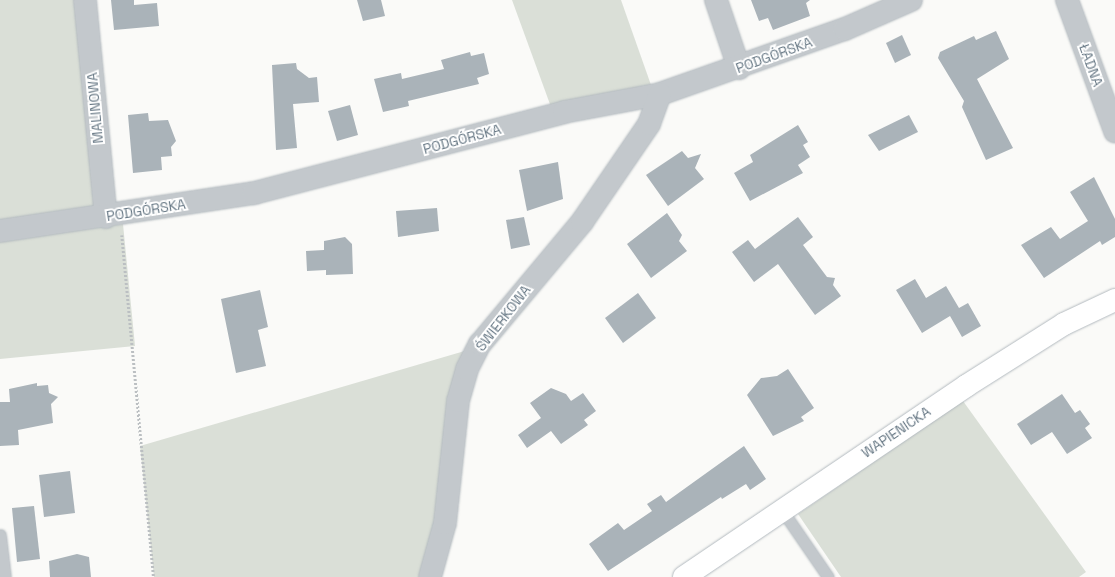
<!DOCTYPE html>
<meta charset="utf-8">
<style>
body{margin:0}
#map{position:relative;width:1115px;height:577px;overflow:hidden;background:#fafaf8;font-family:"Space Grotesk",sans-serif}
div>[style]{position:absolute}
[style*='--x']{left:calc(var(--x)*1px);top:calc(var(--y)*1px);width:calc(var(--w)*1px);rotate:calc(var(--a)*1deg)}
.green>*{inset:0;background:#dadfd7}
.building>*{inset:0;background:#aab3b9}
.path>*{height:2.5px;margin-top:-1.25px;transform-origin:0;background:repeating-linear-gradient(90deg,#bbbfc2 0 2px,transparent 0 4px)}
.roads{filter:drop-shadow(0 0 1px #b3babf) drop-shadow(0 0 1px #b3babf)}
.lane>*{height:11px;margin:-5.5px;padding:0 5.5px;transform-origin:5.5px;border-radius:5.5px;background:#c3c8cc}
.street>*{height:22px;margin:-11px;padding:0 11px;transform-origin:11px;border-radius:11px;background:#c3c8cc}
.secondary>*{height:22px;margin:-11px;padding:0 11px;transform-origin:11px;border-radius:11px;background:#fff}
span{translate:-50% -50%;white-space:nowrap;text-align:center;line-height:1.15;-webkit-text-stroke:4px #fff;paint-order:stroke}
.street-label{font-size:14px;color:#657683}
</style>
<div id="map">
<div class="green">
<i style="clip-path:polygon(0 0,79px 0,98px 206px,0 225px)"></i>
<i style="clip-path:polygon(512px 0,621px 0,651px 85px,551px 107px)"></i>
<i style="clip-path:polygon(123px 224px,135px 346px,0 359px,0 240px)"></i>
<i style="clip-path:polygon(468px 350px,439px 521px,423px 577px,154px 577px,140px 446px)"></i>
<i style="clip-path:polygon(963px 401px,1086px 572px,1079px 577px,841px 577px,798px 514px)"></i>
</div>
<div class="building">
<i style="clip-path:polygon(111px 0,134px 0,134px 5px,157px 3px,159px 26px,114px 30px)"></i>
<i style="clip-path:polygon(357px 0,381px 0,385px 16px,363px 21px)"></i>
<i style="clip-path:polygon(751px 0,810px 0,806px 3px,810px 16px,773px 30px,768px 18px,759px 21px)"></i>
<i style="clip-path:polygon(996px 31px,1009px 59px,977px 79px,1013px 148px,986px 160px,962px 107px,964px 101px,938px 58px,940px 52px,974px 36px,976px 40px)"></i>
<i style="clip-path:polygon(902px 35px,911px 55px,895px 63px,886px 43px)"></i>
<i style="clip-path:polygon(470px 52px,471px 56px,484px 53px,489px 74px,477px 78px,479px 84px,408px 101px,409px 106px,383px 112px,374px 79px,401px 73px,402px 79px,444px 69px,441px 60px)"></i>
<i style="clip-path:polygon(296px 63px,297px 69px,309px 78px,317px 77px,319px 102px,293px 104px,297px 148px,276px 150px,272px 65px)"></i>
<i style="clip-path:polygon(350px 105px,358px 135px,337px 141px,328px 111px)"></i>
<i style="clip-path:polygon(148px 113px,149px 121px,168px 120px,176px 141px,171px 147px,172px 156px,161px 157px,162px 170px,133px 173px,128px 115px)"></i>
<i style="clip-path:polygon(909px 115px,918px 132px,879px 151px,868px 135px)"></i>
<i style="clip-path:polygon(798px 125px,808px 142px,803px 145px,810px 157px,798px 165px,803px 173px,750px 201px,734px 173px,753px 162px,750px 155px)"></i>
<i style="clip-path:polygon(682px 151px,688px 158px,701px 154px,695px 168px,704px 179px,668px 206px,646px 175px)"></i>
<i style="clip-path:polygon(558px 162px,563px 199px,527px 211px,519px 170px)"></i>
<i style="clip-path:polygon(1094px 177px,1115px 219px,1115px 237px,1102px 245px,1100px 241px,1044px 278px,1021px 245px,1051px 227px,1060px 239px,1088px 221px,1070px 192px)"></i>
<i style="clip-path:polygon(437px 208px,439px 231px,398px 237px,396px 211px)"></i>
<i style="clip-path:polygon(667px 213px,682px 235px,679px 241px,687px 251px,651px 278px,627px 244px)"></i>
<i style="clip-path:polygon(524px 217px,530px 245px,511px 249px,506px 220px)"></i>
<i style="clip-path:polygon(798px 217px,813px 237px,803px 245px,827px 277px,835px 278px,833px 285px,841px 296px,815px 315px,778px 264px,754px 282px,732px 252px,748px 240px,755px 249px)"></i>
<i style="clip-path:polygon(345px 237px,352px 244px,353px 274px,326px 275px,326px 270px,307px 271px,306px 251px,324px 250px,324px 241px)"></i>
<i style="clip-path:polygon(915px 279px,926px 298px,946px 286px,959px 308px,968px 303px,981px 326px,962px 337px,950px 316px,922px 333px,896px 290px)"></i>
<i style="clip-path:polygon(260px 290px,268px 327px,258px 330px,266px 366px,236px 373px,221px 299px)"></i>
<i style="clip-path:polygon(638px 293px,656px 318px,623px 343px,605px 318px)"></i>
<i style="clip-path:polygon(788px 369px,814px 408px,801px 417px,804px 421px,773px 436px,747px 395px,761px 378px,777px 376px)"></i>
<i style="clip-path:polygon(37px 383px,37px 386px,48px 385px,49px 393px,58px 397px,51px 404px,53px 423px,18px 430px,19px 445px,0 446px,0 402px,10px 402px,9px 389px)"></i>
<i style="clip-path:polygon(551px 388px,566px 394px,571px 401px,583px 393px,596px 411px,584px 420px,588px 425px,561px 444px,551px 431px,527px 448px,518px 435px,541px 418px,530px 403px)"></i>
<i style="clip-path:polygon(1062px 394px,1075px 413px,1080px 410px,1090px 424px,1085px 428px,1092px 438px,1067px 454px,1052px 432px,1031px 445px,1017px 424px)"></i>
<i style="clip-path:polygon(744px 446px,766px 479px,750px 490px,746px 484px,722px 499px,721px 497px,608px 571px,589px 544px,618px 523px,624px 530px,652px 511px,647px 504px,661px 495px,666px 502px)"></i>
<i style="clip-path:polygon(70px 471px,75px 513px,44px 517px,39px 475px)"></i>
<i style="clip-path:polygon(34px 506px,40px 559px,17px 562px,12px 508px)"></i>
<i style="clip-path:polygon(77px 554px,89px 557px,91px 577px,50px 577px,49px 561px)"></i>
</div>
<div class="path">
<i style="--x:122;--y:235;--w:343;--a:84.7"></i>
</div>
<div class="roads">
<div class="lane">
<i style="--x:782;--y:510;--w:81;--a:55.5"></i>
<i style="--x:0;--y:535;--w:42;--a:83.2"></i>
</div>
<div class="street">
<i style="--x:85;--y:0;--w:218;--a:84.5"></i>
<i style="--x:716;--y:0;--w:72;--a:71.3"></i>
<i style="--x:1067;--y:0;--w:140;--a:69.9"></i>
<i style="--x:0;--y:231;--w:257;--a:-8.5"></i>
<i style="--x:254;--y:193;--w:320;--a:-14.6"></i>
<i style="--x:564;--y:112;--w:98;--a:-10.6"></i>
<i style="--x:660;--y:94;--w:196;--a:-19.4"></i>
<i style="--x:845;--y:29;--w:72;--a:-23.7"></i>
<i style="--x:430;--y:577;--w:56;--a:-74.5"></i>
<i style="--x:445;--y:523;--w:123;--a:-83.9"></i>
<i style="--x:458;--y:401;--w:33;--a:-74"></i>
<i style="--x:467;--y:369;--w:28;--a:-63"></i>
<i style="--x:480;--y:344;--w:159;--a:-50.1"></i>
<i style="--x:582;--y:222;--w:119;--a:-55.6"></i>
<i style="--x:649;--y:124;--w:32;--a:-70"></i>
</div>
<div class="secondary">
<i style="--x:684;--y:577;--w:341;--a:-34.1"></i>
<i style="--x:966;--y:386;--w:116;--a:-32.3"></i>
<i style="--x:1064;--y:324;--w:56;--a:-25.2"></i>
</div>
</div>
<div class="street-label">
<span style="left:774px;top:55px;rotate:-20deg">PODGÓRSKA</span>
<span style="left:1091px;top:65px;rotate:70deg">ŁADNA</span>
<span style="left:95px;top:108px;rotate:-95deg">MALINOWA</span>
<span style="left:462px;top:139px;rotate:-15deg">PODGÓRSKA</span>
<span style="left:146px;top:210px;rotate:-9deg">PODGÓRSKA</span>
<span style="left:503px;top:318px;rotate:-52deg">ŚWIERKOWA</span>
<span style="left:896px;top:432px;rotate:-34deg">WAPIENICKA</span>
</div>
</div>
